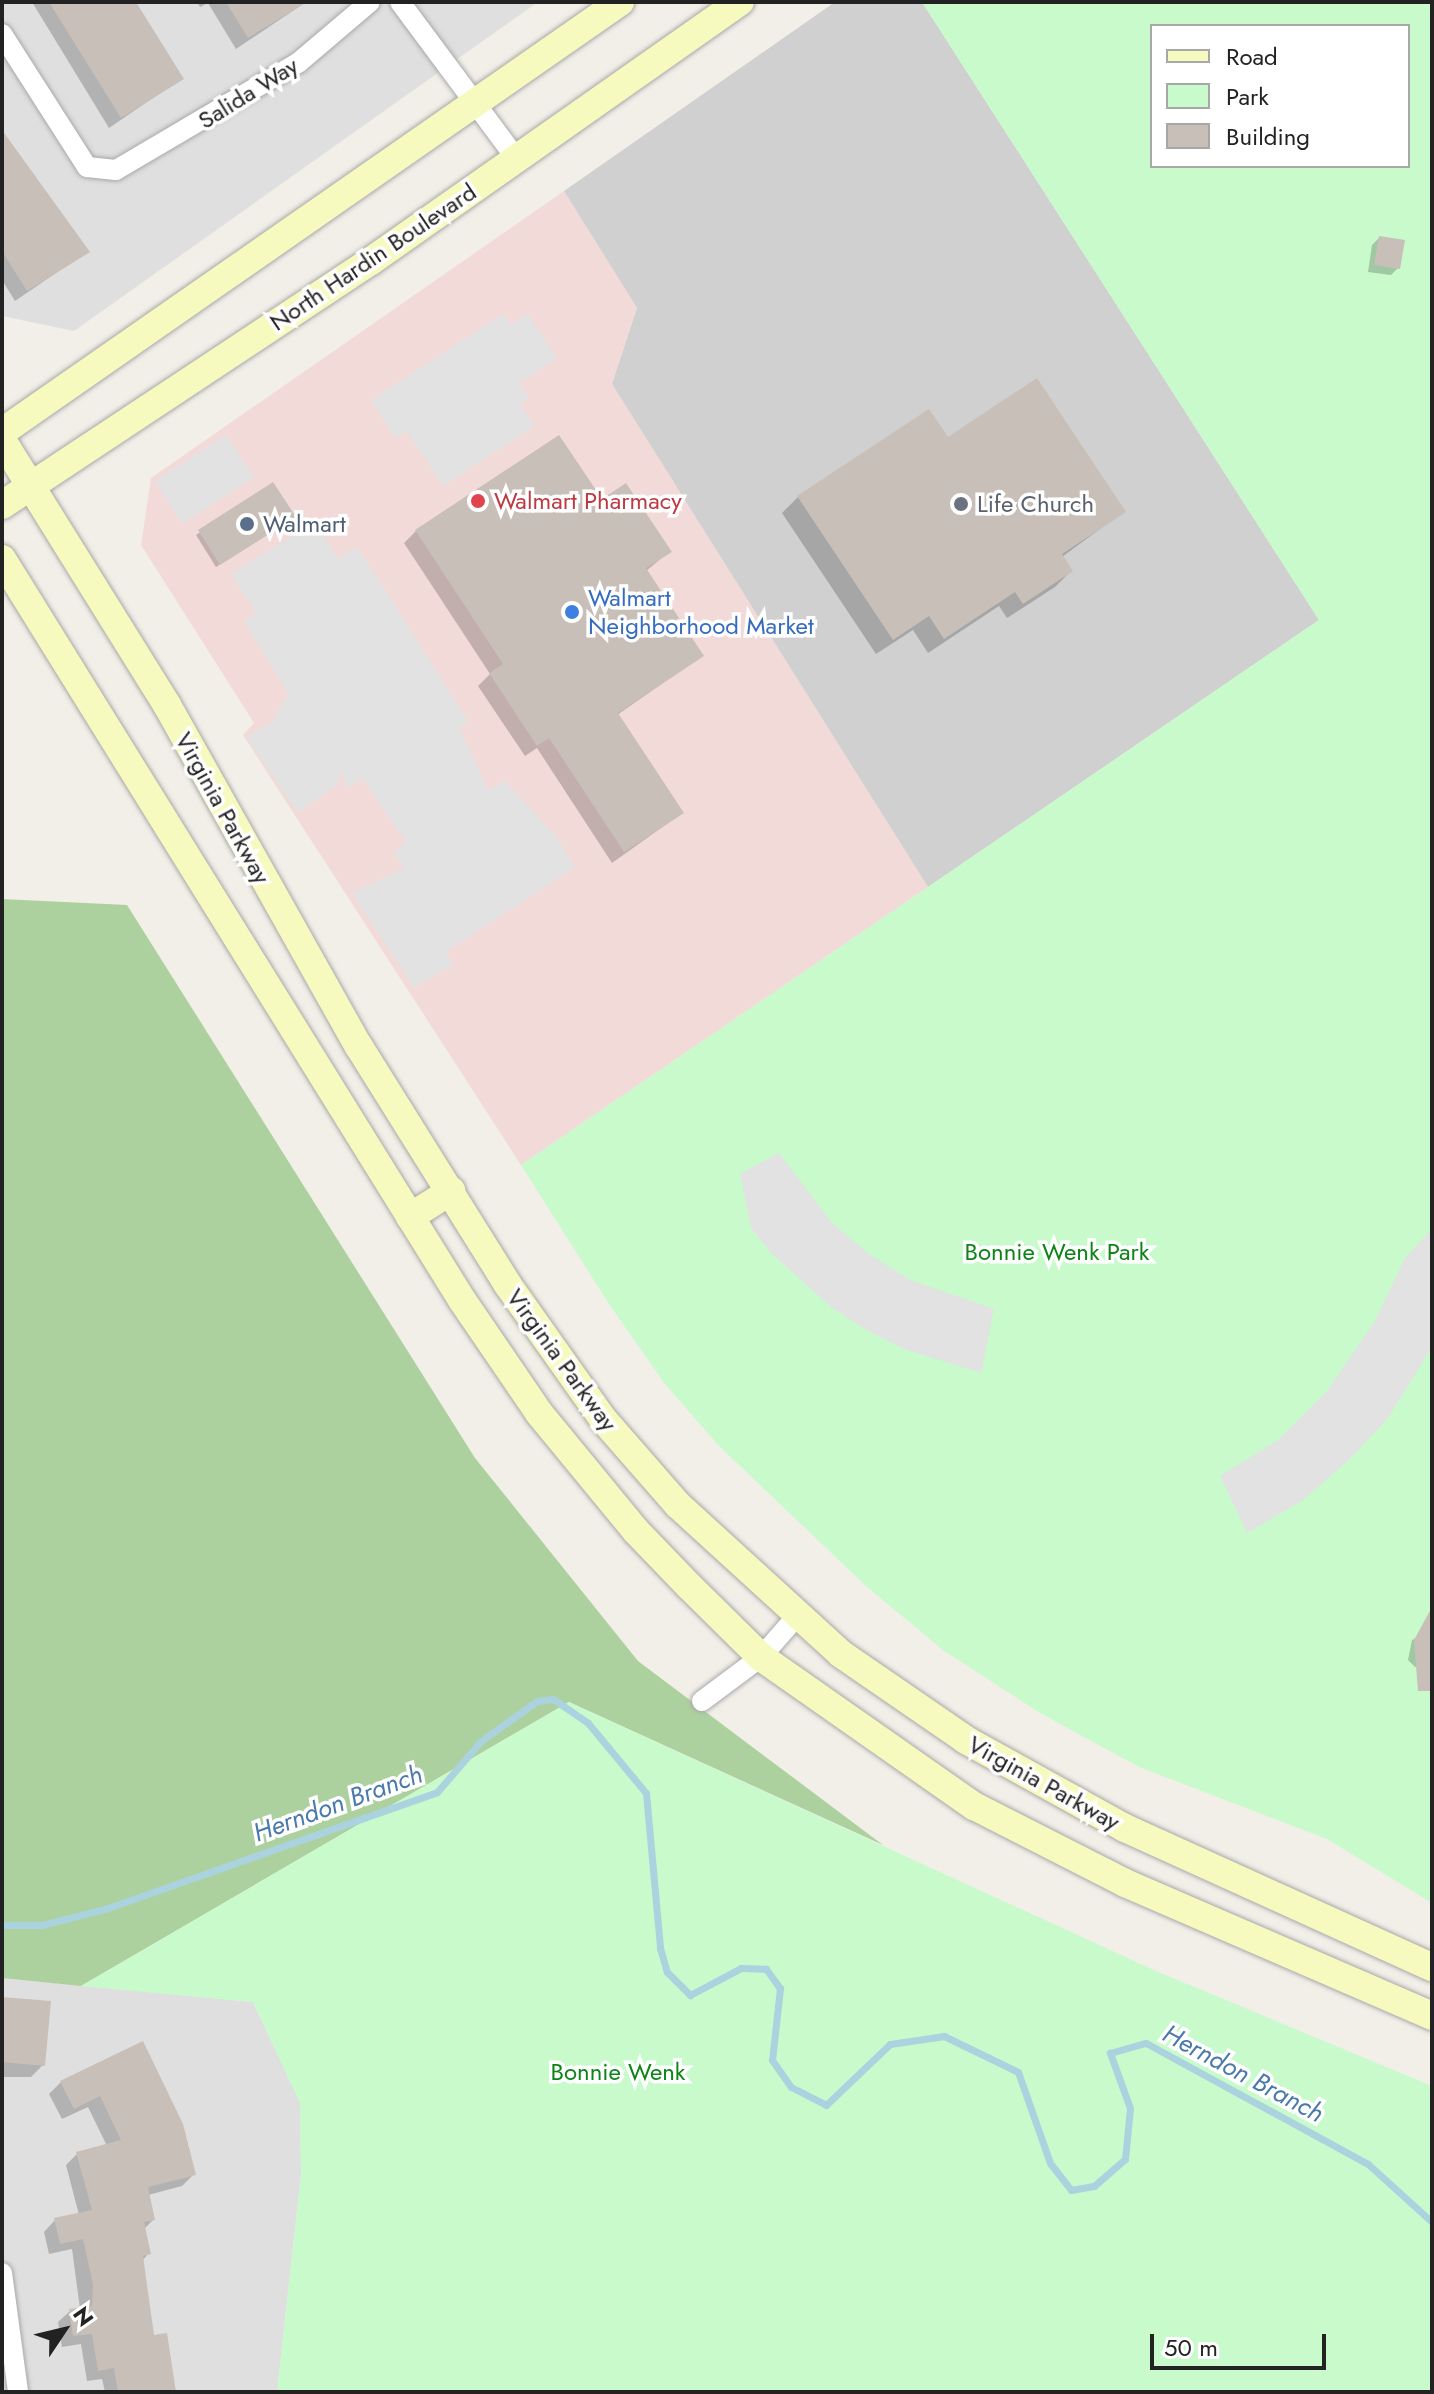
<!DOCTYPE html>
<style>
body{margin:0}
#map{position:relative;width:1434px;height:2394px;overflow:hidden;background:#f2efe9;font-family:Jost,sans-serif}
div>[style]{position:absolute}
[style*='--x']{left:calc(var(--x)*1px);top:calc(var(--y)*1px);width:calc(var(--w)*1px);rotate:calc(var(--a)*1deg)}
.residential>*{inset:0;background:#e0dfdf}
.commercial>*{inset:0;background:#f2dad9}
.religious>*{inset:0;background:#d0d0d0}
.forest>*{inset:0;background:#add19e}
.park>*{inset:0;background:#c8facc}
.parking>*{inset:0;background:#e2e2e2}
.shadow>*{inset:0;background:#0003}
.stream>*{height:7px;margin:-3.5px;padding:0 3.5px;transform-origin:3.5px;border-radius:3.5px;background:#aad3df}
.building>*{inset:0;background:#c7bfb8}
.roads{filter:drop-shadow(0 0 2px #a9a9a9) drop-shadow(0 0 2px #a9a9a9)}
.minor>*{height:20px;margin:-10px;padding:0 10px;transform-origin:10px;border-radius:10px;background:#fff}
.secondary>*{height:28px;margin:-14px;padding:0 14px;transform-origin:14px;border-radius:14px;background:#f7fabf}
.dots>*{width:22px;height:22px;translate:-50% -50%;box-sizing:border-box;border:4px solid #fff;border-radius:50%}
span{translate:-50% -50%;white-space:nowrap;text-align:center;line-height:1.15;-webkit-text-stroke:7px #fff;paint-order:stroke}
.street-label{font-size:24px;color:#222}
.health-label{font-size:24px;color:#be3a42}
.left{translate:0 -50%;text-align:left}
.worship-label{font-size:24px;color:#5b616d}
.service-label{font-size:24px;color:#4e5e75}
.shop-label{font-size:24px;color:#366cbe}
.park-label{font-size:24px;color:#0c8416}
.water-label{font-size:26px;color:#4a7aab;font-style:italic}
.frame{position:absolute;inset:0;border:4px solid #222;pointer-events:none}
.legend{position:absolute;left:1150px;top:24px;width:260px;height:144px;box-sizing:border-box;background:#fff;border:2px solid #a7a7a7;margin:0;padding:10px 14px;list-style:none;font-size:24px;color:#222}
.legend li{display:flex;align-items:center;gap:16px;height:40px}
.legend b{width:40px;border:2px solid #a7a7a7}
.north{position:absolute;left:24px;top:2290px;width:80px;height:80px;-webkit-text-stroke:6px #fff;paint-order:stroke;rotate:55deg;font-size:22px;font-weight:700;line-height:32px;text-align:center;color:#222}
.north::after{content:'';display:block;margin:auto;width:28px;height:36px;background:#222;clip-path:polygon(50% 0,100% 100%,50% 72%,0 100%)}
.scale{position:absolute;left:1150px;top:2334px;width:176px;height:36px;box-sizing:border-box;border:4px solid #222;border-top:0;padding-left:10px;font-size:24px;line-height:28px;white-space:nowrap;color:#222;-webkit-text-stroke:6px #fff;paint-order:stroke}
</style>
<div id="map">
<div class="residential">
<i style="clip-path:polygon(2px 2px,538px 2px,74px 331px,2px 316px)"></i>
<i style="clip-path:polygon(2px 1978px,253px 2002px,300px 2102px,301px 2175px,277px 2392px,2px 2392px)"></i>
</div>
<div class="commercial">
<i style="clip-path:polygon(564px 191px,637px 308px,612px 384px,928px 887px,521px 1165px,243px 735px,254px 723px,141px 545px,151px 478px)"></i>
</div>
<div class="religious">
<i style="clip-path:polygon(835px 2px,922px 2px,1319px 620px,928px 887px,612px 384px,637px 308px,564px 191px)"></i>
</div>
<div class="forest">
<i style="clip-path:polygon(2px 899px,127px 905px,475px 1458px,638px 1661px,883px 1845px,569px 1702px,81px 1986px,2px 1978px)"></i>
</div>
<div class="park">
<i style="clip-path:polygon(evenodd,922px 2px,1432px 2px,1432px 1903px,1327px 1839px,1139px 1767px,1040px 1713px,943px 1650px,866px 1586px,718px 1445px,665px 1384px,609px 1304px,521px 1165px,1319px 620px,922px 2px,1152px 26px,1408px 26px,1408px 166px,1152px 166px,1152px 26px)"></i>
<i style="clip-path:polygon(569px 1702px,1156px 1971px,1432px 2086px,1432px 2392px,277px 2392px,301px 2175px,300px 2103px,253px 2002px,81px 1986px)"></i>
</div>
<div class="parking">
<i style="clip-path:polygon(503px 314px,511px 325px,528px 314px,557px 358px,520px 383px,529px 398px,520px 404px,535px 426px,443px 486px,407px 431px,395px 438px,371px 400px)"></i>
<i style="clip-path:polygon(226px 435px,254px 477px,182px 524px,155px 481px)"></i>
<i style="clip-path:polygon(315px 522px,338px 559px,357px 547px,384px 588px,468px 721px,460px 728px,488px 790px,505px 781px,555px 835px,575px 867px,446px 952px,453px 964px,414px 988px,352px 893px,404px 868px,393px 852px,406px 842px,363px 779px,348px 788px,341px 772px,338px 784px,298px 813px,246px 737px,272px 722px,288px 693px,244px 621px,256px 613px,231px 574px)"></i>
<i style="clip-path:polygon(779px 1153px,832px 1223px,869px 1254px,910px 1280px,994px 1309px,981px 1373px,904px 1349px,865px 1329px,831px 1307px,772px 1254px,751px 1228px,740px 1174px)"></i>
<i style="clip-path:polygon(1432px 1229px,1432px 1347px,1388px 1418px,1351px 1458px,1303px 1500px,1247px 1533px,1220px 1476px,1278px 1440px,1327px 1391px,1375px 1321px,1405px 1258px)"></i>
</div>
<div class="shadow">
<i style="clip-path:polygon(32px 2px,135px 2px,182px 78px,109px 128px)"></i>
<i style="clip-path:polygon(197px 2px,306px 2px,236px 49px,208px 3px,200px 7px)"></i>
<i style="clip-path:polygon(2px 133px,88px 251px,15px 301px,2px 280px)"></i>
<i style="clip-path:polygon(1379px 238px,1398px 268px,1391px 275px,1368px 272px,1372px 245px)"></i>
<i style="clip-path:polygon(947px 440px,1123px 512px,1062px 557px,1071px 571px,1055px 587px,1007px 618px,999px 606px,928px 653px,913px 630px,876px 654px,782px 513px,798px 497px)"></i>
<i style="clip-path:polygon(273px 484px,290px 520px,216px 567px,196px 535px)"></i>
<i style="clip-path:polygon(601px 502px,669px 552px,646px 571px,702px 656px,617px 715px,682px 813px,612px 863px,537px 748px,525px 756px,478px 686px,490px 674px,404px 543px,416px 531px)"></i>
<i style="clip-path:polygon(1432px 1630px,1432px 1666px,1415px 1667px,1408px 1660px,1412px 1640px)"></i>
<i style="clip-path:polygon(2px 1999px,43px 2065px,31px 2077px,2px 2077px)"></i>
<i style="clip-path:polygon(142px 2044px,194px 2174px,182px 2186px,148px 2195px,153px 2220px,144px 2229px,149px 2253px,142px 2261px,152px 2337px,174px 2392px,105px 2392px,102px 2379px,87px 2381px,81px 2344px,62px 2347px,58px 2322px,70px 2311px,80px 2309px,72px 2249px,49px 2254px,44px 2232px,55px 2220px,79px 2215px,66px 2165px,77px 2154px,107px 2146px,88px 2107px,62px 2119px,49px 2094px,61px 2082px)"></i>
</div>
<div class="stream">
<i style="--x:2;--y:1925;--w:40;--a:0"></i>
<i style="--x:42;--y:1925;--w:68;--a:-14.4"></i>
<i style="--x:108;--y:1908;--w:349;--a:-19.4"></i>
<i style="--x:437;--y:1792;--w:67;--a:-49.2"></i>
<i style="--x:481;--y:1741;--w:69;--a:-35.5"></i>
<i style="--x:537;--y:1701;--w:16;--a:-7"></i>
<i style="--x:553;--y:1699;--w:42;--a:34.4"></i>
<i style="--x:588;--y:1723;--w:91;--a:50.4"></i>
<i style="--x:646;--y:1793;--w:156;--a:84.8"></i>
<i style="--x:660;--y:1948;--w:25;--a:74"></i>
<i style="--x:667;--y:1972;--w:33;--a:45"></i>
<i style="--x:690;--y:1995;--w:58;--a:-27.9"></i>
<i style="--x:741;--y:1968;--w:25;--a:2"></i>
<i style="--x:766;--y:1969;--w:24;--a:54"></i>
<i style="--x:780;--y:1988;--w:72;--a:96.3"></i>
<i style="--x:772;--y:2060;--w:33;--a:55"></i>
<i style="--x:791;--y:2087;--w:39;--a:27"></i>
<i style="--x:826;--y:2105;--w:88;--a:-43.6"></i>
<i style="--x:890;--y:2044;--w:55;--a:-8.4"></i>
<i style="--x:944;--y:2036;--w:82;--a:25.9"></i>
<i style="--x:1018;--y:2072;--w:96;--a:70.6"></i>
<i style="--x:1050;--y:2163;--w:34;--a:52"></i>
<i style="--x:1071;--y:2190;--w:23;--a:-10"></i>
<i style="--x:1094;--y:2186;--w:41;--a:-41.1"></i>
<i style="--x:1125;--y:2159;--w:51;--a:-84.4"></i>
<i style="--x:1130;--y:2108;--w:59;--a:-110"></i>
<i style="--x:1110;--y:2053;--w:37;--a:-16"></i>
<i style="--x:1146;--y:2043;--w:253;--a:28.6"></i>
<i style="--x:1368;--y:2164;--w:86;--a:42.2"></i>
</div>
<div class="building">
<i style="clip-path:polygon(49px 2px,136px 2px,184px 79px,121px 118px)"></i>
<i style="clip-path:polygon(226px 2px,307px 2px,248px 38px)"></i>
<i style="clip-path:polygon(2px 130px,90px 252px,27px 291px,2px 251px)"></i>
<i style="clip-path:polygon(1379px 236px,1405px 240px,1400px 269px,1374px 265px)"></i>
<i style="clip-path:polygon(1037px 378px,1126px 512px,1062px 554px,1073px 571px,1023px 604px,1015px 592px,944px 639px,929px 616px,893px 640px,797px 496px,929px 409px,948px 437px)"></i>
<i style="clip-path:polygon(559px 435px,602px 499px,626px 483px,672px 552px,646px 568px,704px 656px,618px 713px,684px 813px,624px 852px,549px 738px,537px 746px,489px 673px,503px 664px,415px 530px)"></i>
<i style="clip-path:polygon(273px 482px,296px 517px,220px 565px,198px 530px)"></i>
<i style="clip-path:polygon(1432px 1607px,1432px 1691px,1418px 1691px,1414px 1640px)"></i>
<i style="clip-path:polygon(2px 1997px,51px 2001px,45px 2066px,2px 2062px)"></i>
<i style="clip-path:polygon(143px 2041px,183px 2124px,196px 2175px,148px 2187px,155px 2220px,144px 2222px,151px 2254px,143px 2256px,154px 2335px,167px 2333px,176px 2392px,118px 2392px,114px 2368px,98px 2371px,92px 2334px,73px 2336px,69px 2309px,92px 2306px,93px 2284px,83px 2239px,60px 2244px,54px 2218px,92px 2210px,76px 2152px,121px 2140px,100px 2096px,74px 2109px,60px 2081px)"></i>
</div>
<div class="roads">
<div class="minor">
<i style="--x:400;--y:2;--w:194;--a:53.4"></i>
<i style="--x:2;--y:34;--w:158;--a:57.4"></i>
<i style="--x:87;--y:167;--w:29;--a:6"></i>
<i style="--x:116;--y:170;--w:211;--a:-30.5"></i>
<i style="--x:298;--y:63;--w:94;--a:-40.3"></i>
<i style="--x:702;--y:1701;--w:74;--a:-36.7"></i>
<i style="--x:761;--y:1657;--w:55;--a:-48.7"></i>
<i style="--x:2;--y:2273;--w:120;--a:82.3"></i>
</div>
<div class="secondary">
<i style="--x:2;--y:432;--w:753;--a:-34.83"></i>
<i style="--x:2;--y:440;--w:312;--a:58.1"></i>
<i style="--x:167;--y:705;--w:390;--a:60.7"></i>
<i style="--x:358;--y:1045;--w:283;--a:58"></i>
<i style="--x:508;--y:1285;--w:163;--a:54.7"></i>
<i style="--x:602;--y:1418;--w:116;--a:48.9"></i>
<i style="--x:678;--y:1505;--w:221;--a:42.4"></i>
<i style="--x:841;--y:1654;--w:152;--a:34.5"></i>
<i style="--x:966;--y:1740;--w:182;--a:29"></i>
<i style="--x:1125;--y:1828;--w:337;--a:24.4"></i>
<i style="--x:2;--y:505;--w:442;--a:-33.5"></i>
<i style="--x:371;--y:261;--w:451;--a:-35.1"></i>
<i style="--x:2;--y:559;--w:872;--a:58.17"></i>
<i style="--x:462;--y:1300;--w:137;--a:55.7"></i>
<i style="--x:539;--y:1413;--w:153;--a:50.6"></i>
<i style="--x:636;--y:1531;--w:76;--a:46.1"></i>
<i style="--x:689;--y:1586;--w:101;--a:44.6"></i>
<i style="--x:761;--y:1657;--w:260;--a:35"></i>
<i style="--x:974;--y:1806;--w:169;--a:27"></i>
<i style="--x:1125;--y:1883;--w:335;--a:23.4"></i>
<i style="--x:410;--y:1217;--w:49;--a:-32.4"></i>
</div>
</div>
<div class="dots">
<i style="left:478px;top:501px;background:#e0444e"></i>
<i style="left:961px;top:504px;background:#6b7280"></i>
<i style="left:247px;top:524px;background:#5c6f8a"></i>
<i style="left:572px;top:612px;background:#3f7fe0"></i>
</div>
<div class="street-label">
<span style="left:248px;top:93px;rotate:-32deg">Salida Way</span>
<span style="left:373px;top:257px;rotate:-34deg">North Hardin Boulevard</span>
<span style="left:223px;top:808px;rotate:61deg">Virginia Parkway</span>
<span style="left:562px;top:1360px;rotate:54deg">Virginia Parkway</span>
<span style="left:1044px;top:1783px;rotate:29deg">Virginia Parkway</span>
</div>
<div class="health-label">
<span class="left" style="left:494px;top:501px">Walmart Pharmacy</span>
</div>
<div class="worship-label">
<span class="left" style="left:977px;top:504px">Life Church</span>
</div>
<div class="service-label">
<span class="left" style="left:263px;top:524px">Walmart</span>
</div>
<div class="shop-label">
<span class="left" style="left:588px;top:612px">Walmart<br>Neighborhood Market</span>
</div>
<div class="park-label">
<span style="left:1057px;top:1252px">Bonnie Wenk Park</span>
<span style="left:618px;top:2072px">Bonnie Wenk</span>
</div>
<div class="water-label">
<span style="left:338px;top:1804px;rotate:-20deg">Herndon Branch</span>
<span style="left:1243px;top:2074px;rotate:28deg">Herndon Branch</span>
</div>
<div class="frame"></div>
<ul class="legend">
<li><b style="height:10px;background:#f7fabf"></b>Road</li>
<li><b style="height:22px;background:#c8facc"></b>Park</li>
<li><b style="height:22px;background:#c7bfb8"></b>Building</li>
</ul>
<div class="north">N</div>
<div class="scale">50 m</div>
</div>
